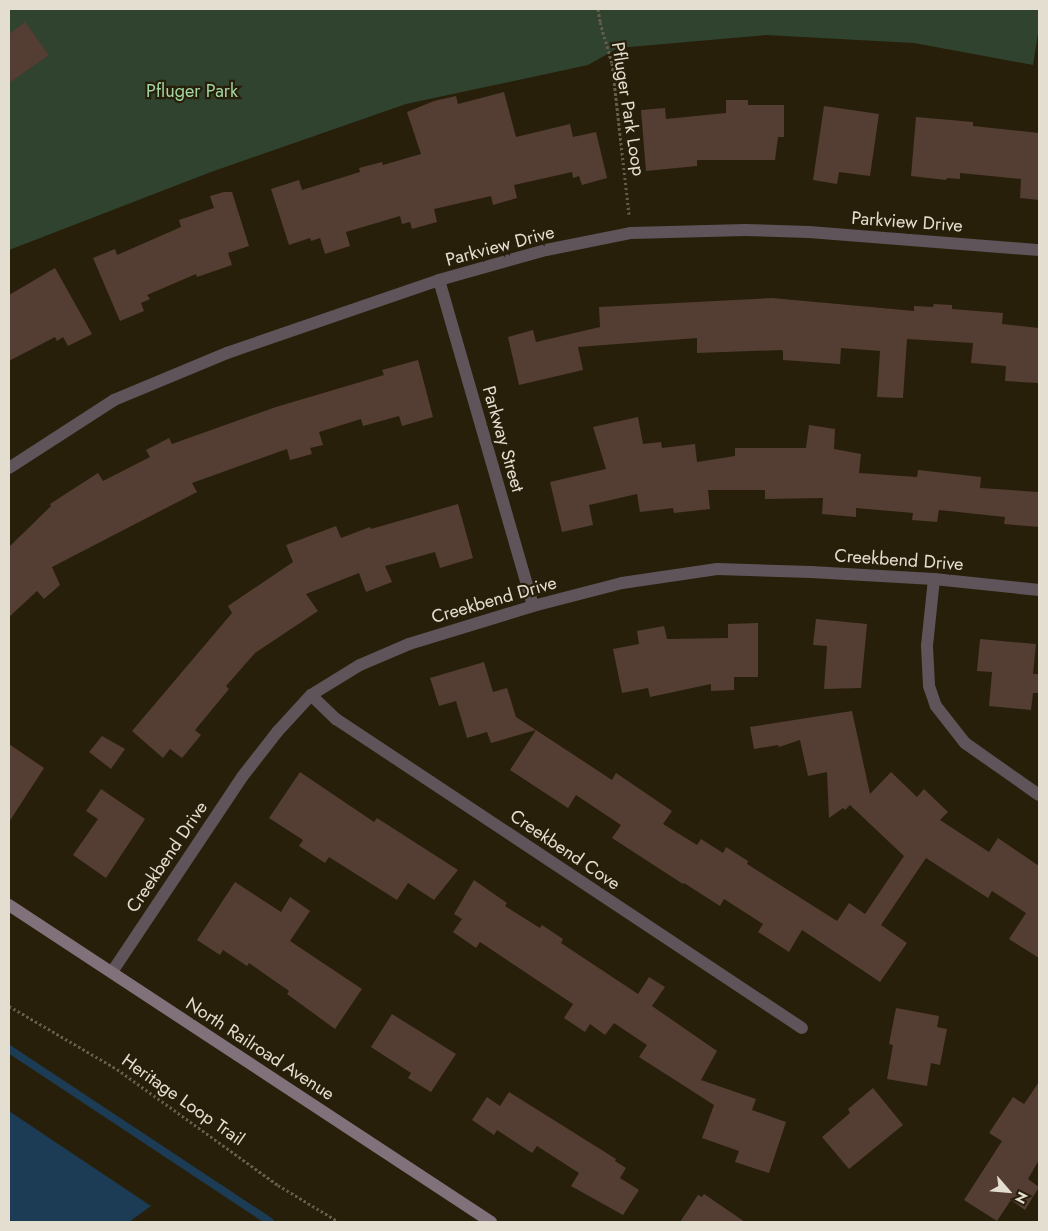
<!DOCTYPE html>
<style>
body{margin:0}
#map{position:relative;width:1048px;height:1231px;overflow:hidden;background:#281f0a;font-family:Jost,sans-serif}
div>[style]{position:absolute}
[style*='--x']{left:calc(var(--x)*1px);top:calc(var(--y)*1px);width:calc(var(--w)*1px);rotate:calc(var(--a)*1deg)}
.green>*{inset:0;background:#2f432f}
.water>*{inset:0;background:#1c3b54}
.stream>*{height:8px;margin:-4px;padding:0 4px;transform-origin:4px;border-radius:4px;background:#1c3b54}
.building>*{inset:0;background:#543d33}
.path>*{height:3px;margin-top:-1.5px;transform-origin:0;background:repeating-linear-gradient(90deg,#655c4a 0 2.5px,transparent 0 5px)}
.street>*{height:12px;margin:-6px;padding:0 6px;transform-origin:6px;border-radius:6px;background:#5e545a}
.secondary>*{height:12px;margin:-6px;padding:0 6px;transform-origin:6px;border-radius:6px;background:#81717b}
span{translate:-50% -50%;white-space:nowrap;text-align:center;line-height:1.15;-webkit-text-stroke:4.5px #281f0a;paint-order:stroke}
.park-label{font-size:18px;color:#a2d6a4}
.street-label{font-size:18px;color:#e4ded1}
.frame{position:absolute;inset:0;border:10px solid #e4ded1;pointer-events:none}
.north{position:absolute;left:983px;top:1166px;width:50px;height:50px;-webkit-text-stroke:4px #281f0a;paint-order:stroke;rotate:117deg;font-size:14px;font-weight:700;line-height:20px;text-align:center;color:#e4ded1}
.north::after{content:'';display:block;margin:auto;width:18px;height:22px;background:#e4ded1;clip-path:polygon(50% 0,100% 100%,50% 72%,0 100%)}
</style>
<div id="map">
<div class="green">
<i style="clip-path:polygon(9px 9px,1039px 9px,1039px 27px,1033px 65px,914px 43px,766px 35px,618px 48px,588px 65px,406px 104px,211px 172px,9px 250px)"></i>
</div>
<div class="water">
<i style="clip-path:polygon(9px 1111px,151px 1206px,129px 1222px,9px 1222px)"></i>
</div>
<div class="stream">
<i style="--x:9;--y:1049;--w:313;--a:33.5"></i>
</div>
<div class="building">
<i style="clip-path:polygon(25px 22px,49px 55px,9px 83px,9px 34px)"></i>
<i style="clip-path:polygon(504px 92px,516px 137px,570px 124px,573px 137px,596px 132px,607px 178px,582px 185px,579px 176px,573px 178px,572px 172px,514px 185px,517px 198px,493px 205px,491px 196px,434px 209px,437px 222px,412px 229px,410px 222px,402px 224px,400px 216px,346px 232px,350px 246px,325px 254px,320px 238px,311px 241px,310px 238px,289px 245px,271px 189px,299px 180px,302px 190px,360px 172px,359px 168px,382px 162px,383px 165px,421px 154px,407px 112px,434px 101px,456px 96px,458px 104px)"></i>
<i style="clip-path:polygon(726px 100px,748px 100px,748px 105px,784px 105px,784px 137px,778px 137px,775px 160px,697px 160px,697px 166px,646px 171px,641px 110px,665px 108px,666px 119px,726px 113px)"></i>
<i style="clip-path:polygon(824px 106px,879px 114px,870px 176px,839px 172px,837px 184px,813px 180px)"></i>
<i style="clip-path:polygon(916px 117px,973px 122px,973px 126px,1039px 133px,1039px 200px,1020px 198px,1021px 179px,960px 173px,960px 179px,947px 178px,946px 180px,911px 176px)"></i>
<i style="clip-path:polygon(224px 192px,232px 192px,249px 246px,228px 253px,232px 265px,197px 277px,196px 274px,147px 295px,150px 299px,141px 303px,144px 311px,120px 321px,93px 258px,115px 249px,117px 255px,181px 227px,179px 220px,214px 208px,210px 196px)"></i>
<i style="clip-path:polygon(55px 268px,92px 334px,68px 346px,63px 337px,57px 341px,55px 337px,9px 361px,9px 295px)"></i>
<i style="clip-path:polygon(772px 298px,914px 311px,914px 306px,933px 307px,934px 304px,952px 305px,952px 309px,1003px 313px,1002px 324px,1039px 328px,1038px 383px,1005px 381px,1006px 366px,971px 363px,973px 343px,907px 339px,903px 398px,877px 397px,880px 351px,841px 348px,840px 364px,783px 360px,783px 351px,781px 350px,697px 353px,697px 338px,578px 347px,583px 370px,519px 385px,508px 337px,533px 330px,536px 342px,600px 327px,599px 307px)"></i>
<i style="clip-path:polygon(418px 360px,433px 417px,402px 426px,399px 416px,363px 426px,361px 419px,319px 432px,323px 445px,310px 448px,312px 454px,290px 460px,287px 449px,192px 483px,197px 492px,52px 567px,60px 585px,44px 599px,37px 591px,9px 617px,9px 547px,51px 506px,50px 504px,98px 473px,103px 481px,150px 457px,146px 450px,169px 438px,172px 444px,276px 407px,384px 375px,382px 370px)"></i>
<i style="clip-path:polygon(638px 417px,643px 444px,661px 442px,662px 448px,695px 444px,697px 462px,735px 456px,735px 448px,806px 448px,809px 425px,835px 429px,834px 449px,861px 454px,859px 473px,917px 477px,918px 470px,981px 477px,980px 488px,1038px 492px,1039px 527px,1004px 524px,1005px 517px,939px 510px,937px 522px,912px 520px,913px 513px,856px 508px,856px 517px,822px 514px,823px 498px,765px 499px,765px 490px,708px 490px,710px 509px,674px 513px,673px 508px,640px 512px,637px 494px,589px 505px,593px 525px,562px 532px,550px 482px,606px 469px,593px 427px)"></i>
<i style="clip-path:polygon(458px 504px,473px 558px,440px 568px,435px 552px,385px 566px,392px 582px,366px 592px,359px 573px,306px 594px,318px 611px,255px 653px,226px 686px,229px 689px,195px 730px,201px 735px,182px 758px,170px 749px,163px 758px,132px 731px,232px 613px,228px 606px,293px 562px,286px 545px,336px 526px,341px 538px,370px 527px,371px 529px)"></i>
<i style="clip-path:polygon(816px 619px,867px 624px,861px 688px,824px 689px,827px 646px,813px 645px)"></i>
<i style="clip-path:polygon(758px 623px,758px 677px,734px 677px,734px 690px,711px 691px,711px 684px,650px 697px,648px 688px,622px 693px,613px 649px,639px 644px,637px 631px,664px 626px,667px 639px,728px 638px,728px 624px)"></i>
<i style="clip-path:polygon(980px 639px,1036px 644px,1033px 674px,1039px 674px,1039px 693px,1033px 693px,1031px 710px,989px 706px,992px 672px,977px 671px)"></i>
<i style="clip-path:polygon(484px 662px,493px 692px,507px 688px,516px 717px,612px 780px,616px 773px,672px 811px,663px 824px,697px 845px,701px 839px,723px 853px,726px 847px,748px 861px,747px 864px,837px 921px,849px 903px,865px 914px,904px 856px,850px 805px,845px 810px,843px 808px,829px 818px,827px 772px,808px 776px,800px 740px,779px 747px,778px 745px,754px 749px,750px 727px,852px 711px,870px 794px,891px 772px,917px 797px,924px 789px,948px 812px,940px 820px,989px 852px,998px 838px,1039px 866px,1039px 958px,1009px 939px,1026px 913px,992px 891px,988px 898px,926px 858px,881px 925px,907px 943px,880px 982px,802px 930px,789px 952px,758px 932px,763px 924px,724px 899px,720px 906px,684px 883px,683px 884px,612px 838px,621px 825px,576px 795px,568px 808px,510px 770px,536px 730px,491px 743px,487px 732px,467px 738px,456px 701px,439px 706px,430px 678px)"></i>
<i style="clip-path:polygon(102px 736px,125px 749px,111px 769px,89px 752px)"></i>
<i style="clip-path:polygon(9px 744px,44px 768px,9px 822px)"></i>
<i style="clip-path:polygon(300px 772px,374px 822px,377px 818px,458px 870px,434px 900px,408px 883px,397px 900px,329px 857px,325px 863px,299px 846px,303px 840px,269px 818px)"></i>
<i style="clip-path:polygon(101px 789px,145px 819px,106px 878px,73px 855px,98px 819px,86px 811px)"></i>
<i style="clip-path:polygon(474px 880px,507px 903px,505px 906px,540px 928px,542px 925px,563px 939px,561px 943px,638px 994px,649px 977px,665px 987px,652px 1006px,717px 1051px,701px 1080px,756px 1099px,752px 1110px,786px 1122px,769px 1173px,735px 1162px,739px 1151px,702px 1138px,714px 1105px,639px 1057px,647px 1045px,614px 1023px,605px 1035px,590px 1024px,585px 1032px,564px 1018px,573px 1004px,480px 942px,476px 948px,453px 932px,462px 919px,454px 914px)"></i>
<i style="clip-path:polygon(235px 882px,281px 912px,290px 897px,310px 911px,290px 941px,362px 989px,335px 1029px,287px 994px,289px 991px,249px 963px,247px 966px,223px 950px,220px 955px,197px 940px)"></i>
<i style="clip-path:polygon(896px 1008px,939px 1016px,937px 1027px,947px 1029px,940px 1065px,931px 1063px,927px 1086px,887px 1079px,893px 1045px,889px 1044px)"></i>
<i style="clip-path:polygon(392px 1014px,456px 1054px,431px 1092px,408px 1078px,411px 1073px,371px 1047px)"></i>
<i style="clip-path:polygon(1039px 1082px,1039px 1160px,1028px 1179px,1039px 1187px,1025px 1210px,1011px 1200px,997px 1221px,964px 1200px,1002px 1141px,989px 1133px,1013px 1097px,1024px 1104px)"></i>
<i style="clip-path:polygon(873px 1088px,903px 1125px,849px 1169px,822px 1137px,850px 1113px,848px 1109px)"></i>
<i style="clip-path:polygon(509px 1092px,616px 1159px,615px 1161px,626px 1168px,620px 1178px,639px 1190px,623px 1215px,571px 1186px,579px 1173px,537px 1146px,532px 1153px,497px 1130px,494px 1135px,472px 1120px,487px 1097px,500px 1106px)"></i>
<i style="clip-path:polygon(704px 1194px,745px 1222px,680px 1222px,698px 1195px,702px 1197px)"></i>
</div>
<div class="path">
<i style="--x:598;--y:9;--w:13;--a:81"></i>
<i style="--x:600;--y:22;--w:43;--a:73.7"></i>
<i style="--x:612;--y:63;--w:152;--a:83.6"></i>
<i style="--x:9;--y:1006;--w:125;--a:30.3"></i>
<i style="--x:117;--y:1069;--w:198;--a:35.8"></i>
<i style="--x:278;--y:1185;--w:71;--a:31.2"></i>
</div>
<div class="street">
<i style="--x:439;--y:280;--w:339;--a:73.9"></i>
<i style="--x:9;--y:468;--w:125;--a:-32.9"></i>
<i style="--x:114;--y:400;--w:122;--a:-22.6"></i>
<i style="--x:227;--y:353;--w:224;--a:-19"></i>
<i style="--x:439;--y:280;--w:111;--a:-15.7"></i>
<i style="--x:546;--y:250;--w:87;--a:-11.3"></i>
<i style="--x:631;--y:233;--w:114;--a:-1.5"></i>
<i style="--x:745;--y:230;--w:64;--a:1.8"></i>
<i style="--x:809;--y:232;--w:231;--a:4.5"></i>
<i style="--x:934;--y:579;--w:67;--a:96"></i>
<i style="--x:927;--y:646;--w:40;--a:87.1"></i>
<i style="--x:929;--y:686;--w:21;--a:71"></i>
<i style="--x:936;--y:706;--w:47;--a:51.9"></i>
<i style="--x:965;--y:743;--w:90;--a:35.1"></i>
<i style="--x:311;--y:695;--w:35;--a:44"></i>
<i style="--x:336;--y:719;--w:559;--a:33.55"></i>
<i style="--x:112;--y:972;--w:234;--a:-56.3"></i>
<i style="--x:242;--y:777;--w:58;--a:-52"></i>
<i style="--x:278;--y:731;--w:49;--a:-47.5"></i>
<i style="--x:311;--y:695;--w:57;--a:-31.5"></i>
<i style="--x:360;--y:665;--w:53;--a:-23.2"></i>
<i style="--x:409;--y:644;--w:130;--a:-17"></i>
<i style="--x:533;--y:606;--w:92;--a:-14.5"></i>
<i style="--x:622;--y:583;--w:96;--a:-8.4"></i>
<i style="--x:717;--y:569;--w:94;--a:1.8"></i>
<i style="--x:811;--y:572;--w:123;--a:3.3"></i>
<i style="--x:934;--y:579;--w:106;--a:6"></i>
</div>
<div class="secondary">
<i style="--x:9;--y:905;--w:577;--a:33.33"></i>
</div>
<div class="park-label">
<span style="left:192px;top:91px">Pfluger Park</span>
</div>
<div class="street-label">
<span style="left:628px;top:109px;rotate:81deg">Pfluger Park Loop</span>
<span style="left:907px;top:222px;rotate:4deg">Parkview Drive</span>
<span style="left:500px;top:246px;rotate:-15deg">Parkview Drive</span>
<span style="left:503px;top:439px;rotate:74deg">Parkway Street</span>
<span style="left:899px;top:560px;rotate:4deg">Creekbend Drive</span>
<span style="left:494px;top:600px;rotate:-16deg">Creekbend Drive</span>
<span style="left:565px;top:850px;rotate:34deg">Creekbend Cove</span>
<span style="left:167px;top:857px;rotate:-56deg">Creekbend Drive</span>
<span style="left:260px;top:1049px;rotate:33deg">North Railroad Avenue</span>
<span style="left:183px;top:1100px;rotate:35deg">Heritage Loop Trail</span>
</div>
<div class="frame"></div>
<div class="north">N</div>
</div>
